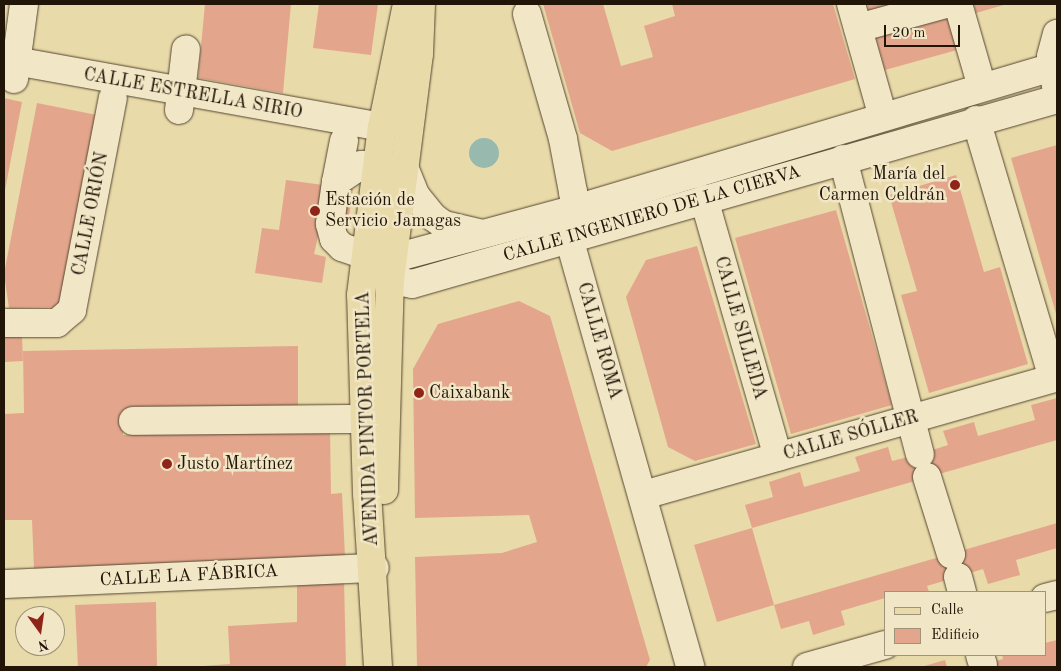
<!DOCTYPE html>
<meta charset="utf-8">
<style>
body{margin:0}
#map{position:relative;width:1061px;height:671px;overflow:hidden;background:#e9daa9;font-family:"Old Standard TT",serif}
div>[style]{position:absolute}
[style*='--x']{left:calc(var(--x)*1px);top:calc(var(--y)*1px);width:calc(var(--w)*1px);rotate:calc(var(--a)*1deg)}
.water>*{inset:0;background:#98baae}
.round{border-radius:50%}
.building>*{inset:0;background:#e3a68c}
.roads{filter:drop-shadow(0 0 1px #534630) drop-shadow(0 0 1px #534630)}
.minor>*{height:28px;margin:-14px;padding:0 14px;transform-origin:14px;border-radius:14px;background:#f1e7c7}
.major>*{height:28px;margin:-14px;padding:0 14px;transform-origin:14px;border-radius:14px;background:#e9daa9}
.dots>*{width:14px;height:14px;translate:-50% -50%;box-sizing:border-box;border:2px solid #f1e7c7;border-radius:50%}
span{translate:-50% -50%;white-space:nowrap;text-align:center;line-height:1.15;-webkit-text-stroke:5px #f1e7c7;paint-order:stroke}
.street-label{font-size:18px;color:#211508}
.poi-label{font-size:18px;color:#211508}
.right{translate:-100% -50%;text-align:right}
.left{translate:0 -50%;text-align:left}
.frame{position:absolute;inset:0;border:5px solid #211508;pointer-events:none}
.legend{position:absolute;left:884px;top:591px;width:162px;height:65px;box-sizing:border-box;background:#f1e7c7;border:1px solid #9e937b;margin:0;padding:6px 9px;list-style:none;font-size:15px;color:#211508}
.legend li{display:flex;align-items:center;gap:10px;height:25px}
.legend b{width:25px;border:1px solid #9e937b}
.north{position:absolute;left:15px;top:606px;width:50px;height:50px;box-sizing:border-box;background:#f1e7c7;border:1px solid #9e937b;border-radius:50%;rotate:166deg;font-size:14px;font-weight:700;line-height:20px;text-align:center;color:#211508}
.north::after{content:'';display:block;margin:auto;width:18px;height:22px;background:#8f2418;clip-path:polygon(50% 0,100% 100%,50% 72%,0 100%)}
.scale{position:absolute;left:884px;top:25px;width:76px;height:22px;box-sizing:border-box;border:2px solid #211508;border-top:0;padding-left:6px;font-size:15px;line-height:18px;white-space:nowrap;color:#211508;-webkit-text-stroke:4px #f1e7c7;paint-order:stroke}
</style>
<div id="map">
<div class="water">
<i class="round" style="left:469px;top:138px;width:30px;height:30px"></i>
</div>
<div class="building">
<i style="clip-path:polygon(205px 4px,291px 4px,283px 93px,198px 78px)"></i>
<i style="clip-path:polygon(319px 4px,378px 4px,371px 55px,313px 48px)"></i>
<i style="clip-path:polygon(543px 4px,603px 4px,621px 66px,653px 57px,644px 26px,675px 16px,672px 4px,833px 4px,855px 79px,612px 151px,580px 133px)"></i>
<i style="clip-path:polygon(867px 4px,896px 4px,869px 12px)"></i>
<i style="clip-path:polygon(974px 4px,1007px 4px,976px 13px)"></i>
<i style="clip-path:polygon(948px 18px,957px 50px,885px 70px,876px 38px)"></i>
<i style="clip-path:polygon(4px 98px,22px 102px,5px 190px,4px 190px)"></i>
<i style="clip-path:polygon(37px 103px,97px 115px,60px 307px,9px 308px,4px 274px)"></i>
<i style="clip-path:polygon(1057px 145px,1057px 317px,1011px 158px)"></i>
<i style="clip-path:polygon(956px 175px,984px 272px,1000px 267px,1028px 364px,929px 393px,901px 295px,917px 291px,889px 195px)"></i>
<i style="clip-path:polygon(286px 180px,353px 189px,346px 237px,319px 232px,314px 254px,326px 257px,322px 283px,255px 273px,262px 228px,279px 230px)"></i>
<i style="clip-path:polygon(836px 210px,892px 405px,791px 434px,735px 238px)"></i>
<i style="clip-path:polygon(697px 246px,756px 444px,695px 461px,668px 447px,626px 297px,646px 260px)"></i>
<i style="clip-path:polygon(519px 301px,550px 316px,650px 660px,646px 667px,417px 667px,415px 557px,502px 553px,537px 542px,529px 515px,415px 518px,413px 369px,438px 324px)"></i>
<i style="clip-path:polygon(4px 336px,22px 336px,23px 361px,4px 362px)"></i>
<i style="clip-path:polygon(298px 346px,298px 408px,123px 411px,123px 435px,330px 430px,331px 494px,342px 493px,345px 557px,34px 569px,32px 520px,4px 520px,4px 414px,24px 413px,23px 351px)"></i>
<i style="clip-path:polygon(1057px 398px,1057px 440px,752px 528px,745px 505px,773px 497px,769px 482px,800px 472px,804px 487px,860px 471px,855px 457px,888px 447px,892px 461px,920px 454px,948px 445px,943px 431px,974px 422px,978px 436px,1035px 420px,1031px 405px)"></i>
<i style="clip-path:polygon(1057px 523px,1057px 548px,1016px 560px,1020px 575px,988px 584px,983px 569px,927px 586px,929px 592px,885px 592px,885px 598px,841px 611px,845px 625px,813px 635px,809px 621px,781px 629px,774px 605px)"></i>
<i style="clip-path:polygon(752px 528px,774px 605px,717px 622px,694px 545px)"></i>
<i style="clip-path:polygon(344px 580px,346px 667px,190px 667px,230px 664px,228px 626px,297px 622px,297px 582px)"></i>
<i style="clip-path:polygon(156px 602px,157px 667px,78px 667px,75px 605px)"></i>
<i style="clip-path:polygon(1057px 640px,1057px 667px,975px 667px,1003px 659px,1002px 655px,1045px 655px,1045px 643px)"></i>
<i style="clip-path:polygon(945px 660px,947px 667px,921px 667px)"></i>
</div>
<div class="roads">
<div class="minor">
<i style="--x:851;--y:4;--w:117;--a:74.2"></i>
<i style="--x:958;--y:4;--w:86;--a:73.9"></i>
<i style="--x:527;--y:14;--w:130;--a:73.9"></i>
<i style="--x:563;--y:139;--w:54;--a:79.3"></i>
<i style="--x:573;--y:192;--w:17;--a:80"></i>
<i style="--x:576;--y:209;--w:30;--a:104"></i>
<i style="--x:569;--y:238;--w:446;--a:74.2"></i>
<i style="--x:858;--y:28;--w:91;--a:-15.3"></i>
<i style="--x:4;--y:59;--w:384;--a:10.2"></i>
<i style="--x:14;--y:79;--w:76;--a:-82.4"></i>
<i style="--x:1056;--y:86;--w:30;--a:-99"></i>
<i style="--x:1051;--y:56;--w:23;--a:-75"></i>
<i style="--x:179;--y:110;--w:61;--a:-83.5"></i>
<i style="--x:976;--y:120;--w:269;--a:73.4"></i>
<i style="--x:843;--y:159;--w:305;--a:75.4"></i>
<i style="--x:404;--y:167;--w:31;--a:68"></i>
<i style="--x:416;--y:196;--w:27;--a:51"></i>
<i style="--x:433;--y:217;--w:14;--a:36"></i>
<i style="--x:444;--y:225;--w:37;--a:13"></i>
<i style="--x:336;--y:182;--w:42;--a:-79"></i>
<i style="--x:704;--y:199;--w:268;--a:74"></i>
<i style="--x:365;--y:255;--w:24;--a:-161"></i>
<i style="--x:342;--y:247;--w:11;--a:-135"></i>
<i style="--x:334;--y:239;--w:16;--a:-105"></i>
<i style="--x:330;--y:224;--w:42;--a:-81.9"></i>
<i style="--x:336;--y:182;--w:30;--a:-34"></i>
<i style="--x:361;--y:165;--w:16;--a:0"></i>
<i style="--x:392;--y:265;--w:13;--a:-42"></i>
<i style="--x:402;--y:256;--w:180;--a:-15.1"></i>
<i style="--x:576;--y:209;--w:496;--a:-16.6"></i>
<i style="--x:390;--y:280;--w:22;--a:10"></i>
<i style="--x:412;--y:284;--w:671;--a:-16"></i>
<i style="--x:4;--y:323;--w:53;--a:0"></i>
<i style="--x:57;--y:323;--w:20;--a:-41"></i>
<i style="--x:72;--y:310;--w:216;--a:-79.1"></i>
<i style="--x:133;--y:421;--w:231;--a:-0.5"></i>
<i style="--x:927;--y:477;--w:81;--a:72.7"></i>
<i style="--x:644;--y:495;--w:430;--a:-15.9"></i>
<i style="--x:958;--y:577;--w:16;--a:75"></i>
<i style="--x:4;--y:584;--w:371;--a:-2.5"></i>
<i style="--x:1045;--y:598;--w:12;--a:-14"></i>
<i style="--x:980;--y:655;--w:10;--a:73"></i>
<i style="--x:807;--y:667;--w:81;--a:-15.8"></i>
</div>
<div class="major">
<i style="--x:384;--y:490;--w:210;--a:-88.4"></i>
<i style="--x:390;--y:280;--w:228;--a:-82.7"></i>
<i style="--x:419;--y:54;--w:50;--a:-87.7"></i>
<i style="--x:378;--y:667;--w:173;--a:-93.6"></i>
<i style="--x:367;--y:494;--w:199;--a:-91.7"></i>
<i style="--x:361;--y:295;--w:169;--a:-82.9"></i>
<i style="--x:382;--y:127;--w:126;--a:-78.5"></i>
</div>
</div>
<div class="dots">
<i style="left:955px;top:185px;background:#8f2418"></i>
<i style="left:315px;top:211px;background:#8f2418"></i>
<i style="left:419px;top:393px;background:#8f2418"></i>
<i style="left:167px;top:464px;background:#8f2418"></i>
</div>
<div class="street-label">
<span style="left:193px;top:94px;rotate:10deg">CALLE ESTRELLA SIRIO</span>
<span style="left:91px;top:214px;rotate:-79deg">CALLE ORIÓN</span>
<span style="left:652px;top:214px;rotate:-16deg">CALLE INGENIERO DE LA CIERVA</span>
<span style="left:740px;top:328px;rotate:74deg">CALLE SILLEDA</span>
<span style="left:599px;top:341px;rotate:74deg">CALLE ROMA</span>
<span style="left:368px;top:419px;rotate:-92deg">AVENIDA PINTOR PORTELA</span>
<span style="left:851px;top:436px;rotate:-16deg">CALLE SÓLLER</span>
<span style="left:189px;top:576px;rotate:-3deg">CALLE LA FÁBRICA</span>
</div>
<div class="poi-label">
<span class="right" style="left:945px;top:185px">María del<br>Carmen Celdrán</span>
<span class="left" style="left:325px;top:211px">Estación de<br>Servicio Jamagas</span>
<span class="left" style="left:429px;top:393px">Caixabank</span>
<span class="left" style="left:177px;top:464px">Justo Martínez</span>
</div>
<div class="frame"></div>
<ul class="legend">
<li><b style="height:6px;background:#e9daa9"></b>Calle</li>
<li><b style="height:14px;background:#e3a68c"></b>Edificio</li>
</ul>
<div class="north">N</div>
<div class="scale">20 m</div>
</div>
